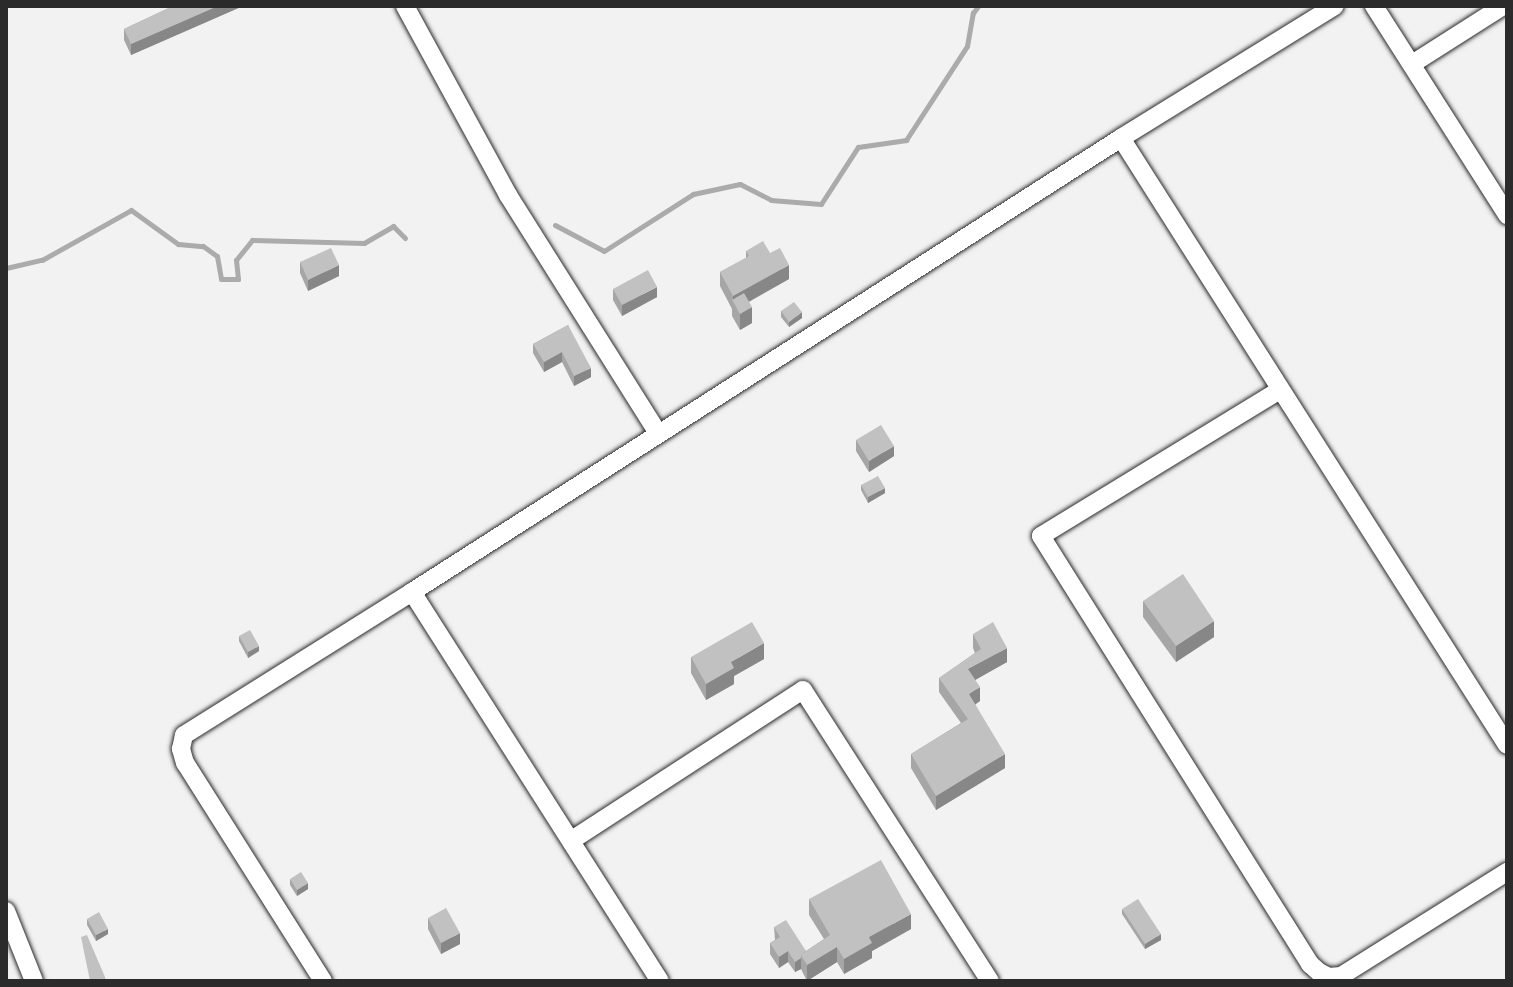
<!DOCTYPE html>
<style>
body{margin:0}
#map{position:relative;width:1513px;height:987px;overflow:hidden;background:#f2f2f2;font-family:"Shantell Sans",sans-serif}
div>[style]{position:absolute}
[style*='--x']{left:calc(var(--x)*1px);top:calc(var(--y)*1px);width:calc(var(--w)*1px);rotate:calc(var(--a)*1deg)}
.stream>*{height:5px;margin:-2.5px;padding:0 2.5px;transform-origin:2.5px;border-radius:2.5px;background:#ababab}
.roads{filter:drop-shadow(0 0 2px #2b2b2b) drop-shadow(0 0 2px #2b2b2b)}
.minor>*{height:18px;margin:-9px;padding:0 9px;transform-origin:9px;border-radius:9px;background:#fff}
.wall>*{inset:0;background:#a6a6a6}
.shaded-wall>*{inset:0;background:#878787}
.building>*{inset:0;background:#c1c1c1}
span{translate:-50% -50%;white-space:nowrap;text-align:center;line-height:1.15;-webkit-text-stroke:6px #fff;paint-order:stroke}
.frame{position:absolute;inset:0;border:8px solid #2b2b2b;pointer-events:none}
</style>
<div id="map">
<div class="stream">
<i style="--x:555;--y:225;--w:55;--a:28"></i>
<i style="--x:604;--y:251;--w:106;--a:-32.6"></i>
<i style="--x:693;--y:194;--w:48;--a:-12"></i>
<i style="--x:740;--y:184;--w:35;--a:27"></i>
<i style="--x:771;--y:200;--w:50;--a:4.6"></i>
<i style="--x:821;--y:204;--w:68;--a:-57"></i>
<i style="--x:858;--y:147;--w:49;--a:-8.3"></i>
<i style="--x:906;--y:140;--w:112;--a:-57"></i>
<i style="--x:967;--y:46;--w:34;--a:-80"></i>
<i style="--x:973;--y:13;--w:9;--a:-54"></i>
<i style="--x:6;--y:268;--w:37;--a:-13"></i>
<i style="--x:42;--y:260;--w:102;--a:-29.3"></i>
<i style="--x:131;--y:210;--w:58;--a:35.9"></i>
<i style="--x:178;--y:244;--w:25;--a:5"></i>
<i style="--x:203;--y:246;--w:17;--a:36"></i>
<i style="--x:217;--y:256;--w:23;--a:80"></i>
<i style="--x:221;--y:279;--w:17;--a:0"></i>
<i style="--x:238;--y:279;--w:19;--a:-96"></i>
<i style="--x:236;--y:260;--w:26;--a:-51"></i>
<i style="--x:252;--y:240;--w:112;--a:1.5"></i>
<i style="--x:364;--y:243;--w:34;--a:-30"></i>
<i style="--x:393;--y:226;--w:17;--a:45"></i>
</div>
<div class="roads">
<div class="minor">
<i style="--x:405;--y:6;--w:215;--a:61.4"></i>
<i style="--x:508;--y:195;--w:281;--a:57.8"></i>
<i style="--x:1374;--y:6;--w:248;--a:57.5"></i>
<i style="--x:1412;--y:64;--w:108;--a:-32.5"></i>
<i style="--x:1121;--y:138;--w:719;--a:57.55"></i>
<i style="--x:1280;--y:390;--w:280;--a:148.6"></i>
<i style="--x:1041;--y:536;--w:506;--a:57.85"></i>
<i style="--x:1310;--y:964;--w:12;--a:42"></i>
<i style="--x:1319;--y:972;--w:11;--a:27"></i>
<i style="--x:1329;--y:977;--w:12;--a:-5"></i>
<i style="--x:1341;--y:976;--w:196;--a:-32.1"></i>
<i style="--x:412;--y:592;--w:842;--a:-32.63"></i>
<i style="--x:1121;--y:138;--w:251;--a:-31.7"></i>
<i style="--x:572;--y:840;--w:275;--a:-33"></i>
<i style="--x:803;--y:690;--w:346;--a:57.3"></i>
<i style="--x:6;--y:911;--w:75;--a:68.2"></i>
<i style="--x:323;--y:981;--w:258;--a:-122.3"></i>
<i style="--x:185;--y:763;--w:15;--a:-106"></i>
<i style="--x:181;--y:749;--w:14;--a:-78"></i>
<i style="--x:184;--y:735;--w:269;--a:-32.1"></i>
<i style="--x:412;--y:592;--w:461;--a:57.5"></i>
</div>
</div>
<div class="wall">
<i style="clip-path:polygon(173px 6px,243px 6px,131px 55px,124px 40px,124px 29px)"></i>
<i style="clip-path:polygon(746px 251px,770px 253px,789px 279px,749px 302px,752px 323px,740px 330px,732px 316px,732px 309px,720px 286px,720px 272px,746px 258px)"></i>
<i style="clip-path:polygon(300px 262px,339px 276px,308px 291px,300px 273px)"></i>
<i style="clip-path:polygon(613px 289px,657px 297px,622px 316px,613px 300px)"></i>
<i style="clip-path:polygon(781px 311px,802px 318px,789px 327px,781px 317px)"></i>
<i style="clip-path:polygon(568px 325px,591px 377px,574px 386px,562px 362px,544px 372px,533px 353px,533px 344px)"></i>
<i style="clip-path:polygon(856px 440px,894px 456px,869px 472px,856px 451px)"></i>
<i style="clip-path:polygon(861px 485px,885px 493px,868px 503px,861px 490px)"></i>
<i style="clip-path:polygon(1143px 601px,1214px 637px,1176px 662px,1143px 617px)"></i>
<i style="clip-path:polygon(973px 634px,1007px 662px,975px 680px,980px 701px,975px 704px,1005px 768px,936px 810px,911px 768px,911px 754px,961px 723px,939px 692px,939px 678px,975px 653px,973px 648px)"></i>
<i style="clip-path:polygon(239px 636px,259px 651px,248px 658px,239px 641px)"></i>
<i style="clip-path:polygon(691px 657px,764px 659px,734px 676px,734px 684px,706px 700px,691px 673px)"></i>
<i style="clip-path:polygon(290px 879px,308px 889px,297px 896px,290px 885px)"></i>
<i style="clip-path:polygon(809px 899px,911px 929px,872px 951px,872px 958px,844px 974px,837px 962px,807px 981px,801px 969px,795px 972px,788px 962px,779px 968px,770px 954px,770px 943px,775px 940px,774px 927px,806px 951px,824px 939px,809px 915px)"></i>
<i style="clip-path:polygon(1122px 909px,1161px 940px,1145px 949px,1122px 914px)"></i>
<i style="clip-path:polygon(428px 918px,460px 944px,441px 954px,428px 929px)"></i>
<i style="clip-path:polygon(87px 919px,108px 934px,96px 941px,87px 925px)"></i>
</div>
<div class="shaded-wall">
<i style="clip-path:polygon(218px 6px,243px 6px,131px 55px,131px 44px)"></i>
<i style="clip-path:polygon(339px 265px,339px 276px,308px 291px,308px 280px)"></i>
<i style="clip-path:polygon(789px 265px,789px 279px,737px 308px,733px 302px,733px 296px)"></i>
<i style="clip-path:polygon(657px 287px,657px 297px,622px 316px,622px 305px)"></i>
<i style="clip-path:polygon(752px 307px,752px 323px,740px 330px,740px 314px)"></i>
<i style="clip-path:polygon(802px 312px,802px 318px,789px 327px,789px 322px)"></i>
<i style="clip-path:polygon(562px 352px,562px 362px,544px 372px,544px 362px)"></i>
<i style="clip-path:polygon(591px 368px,591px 377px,574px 386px,574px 376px)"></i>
<i style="clip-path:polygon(894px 446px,894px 456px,869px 472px,869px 461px)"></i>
<i style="clip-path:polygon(885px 488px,885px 493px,868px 503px,868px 497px)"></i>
<i style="clip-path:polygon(1214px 621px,1214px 637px,1176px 662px,1176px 646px)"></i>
<i style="clip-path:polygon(764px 643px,764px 659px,734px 676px,734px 684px,706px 700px,706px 684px,731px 662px)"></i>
<i style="clip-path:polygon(259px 646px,259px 651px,248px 658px,248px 652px)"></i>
<i style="clip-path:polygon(1007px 648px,1007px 662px,968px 684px,968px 669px)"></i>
<i style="clip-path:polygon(980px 687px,980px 701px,969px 709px,969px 694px)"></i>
<i style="clip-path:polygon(1005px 754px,1005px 768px,936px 810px,936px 796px)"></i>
<i style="clip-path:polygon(308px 883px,308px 889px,297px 896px,297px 890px)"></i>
<i style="clip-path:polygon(911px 914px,911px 929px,872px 951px,872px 958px,844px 974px,844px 959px,869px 937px)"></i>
<i style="clip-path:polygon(108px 929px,108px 934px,96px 941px,96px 935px)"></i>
<i style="clip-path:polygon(460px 933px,460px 944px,441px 954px,441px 943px)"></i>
<i style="clip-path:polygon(1161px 934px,1161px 940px,1145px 949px,1145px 944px)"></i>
<i style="clip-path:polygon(837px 947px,837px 962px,807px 981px,807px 965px)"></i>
<i style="clip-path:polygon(788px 951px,788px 962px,779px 968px,779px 957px)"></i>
<i style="clip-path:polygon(801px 958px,801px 969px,795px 972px,795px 962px)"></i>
</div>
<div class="building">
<i style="clip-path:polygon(173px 6px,218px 6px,131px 44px,124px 29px)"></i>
<i style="clip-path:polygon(763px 241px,770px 253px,780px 248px,789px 265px,733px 296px,720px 272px,749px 256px,746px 251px)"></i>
<i style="clip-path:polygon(331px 248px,339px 265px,308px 280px,300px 262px)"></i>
<i style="clip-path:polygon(648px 270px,657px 287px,622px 305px,613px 289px)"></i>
<i style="clip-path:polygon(744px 293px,752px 307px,740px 314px,732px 300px)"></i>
<i style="clip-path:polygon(794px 302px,802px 312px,789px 322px,781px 311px)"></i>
<i style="clip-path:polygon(568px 325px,591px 368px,574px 376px,562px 352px,544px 362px,533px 344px)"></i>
<i style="clip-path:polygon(881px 425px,894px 446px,869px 461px,856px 440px)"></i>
<i style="clip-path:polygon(878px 476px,885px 488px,868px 497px,861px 485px)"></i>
<i style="clip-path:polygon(1183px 574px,1214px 621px,1176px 646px,1143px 601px)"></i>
<i style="clip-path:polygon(752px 622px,764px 643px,731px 662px,734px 668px,706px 684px,691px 657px)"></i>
<i style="clip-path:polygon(993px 622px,1007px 648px,968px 669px,980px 687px,969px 694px,1005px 754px,936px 796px,911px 754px,968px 719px,939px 678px,981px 649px,973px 634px)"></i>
<i style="clip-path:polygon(250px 630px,259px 646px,248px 652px,239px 636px)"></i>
<i style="clip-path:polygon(881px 860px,911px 914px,869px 937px,872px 943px,844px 959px,837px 947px,807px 965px,801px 955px,830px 935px,809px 899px)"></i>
<i style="clip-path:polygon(301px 872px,308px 883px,297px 890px,290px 879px)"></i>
<i style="clip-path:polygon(1138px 899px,1161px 934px,1145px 944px,1122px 909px)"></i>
<i style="clip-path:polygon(446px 908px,460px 933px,441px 943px,428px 918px)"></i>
<i style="clip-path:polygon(99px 912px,108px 929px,96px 935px,87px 919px)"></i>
<i style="clip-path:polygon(786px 920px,806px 951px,801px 955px,801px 958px,795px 962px,788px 951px,779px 957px,770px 943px,780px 937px,774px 927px)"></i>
<i style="clip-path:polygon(87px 935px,105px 977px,106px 981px,90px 981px,81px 937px)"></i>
</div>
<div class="frame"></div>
</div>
